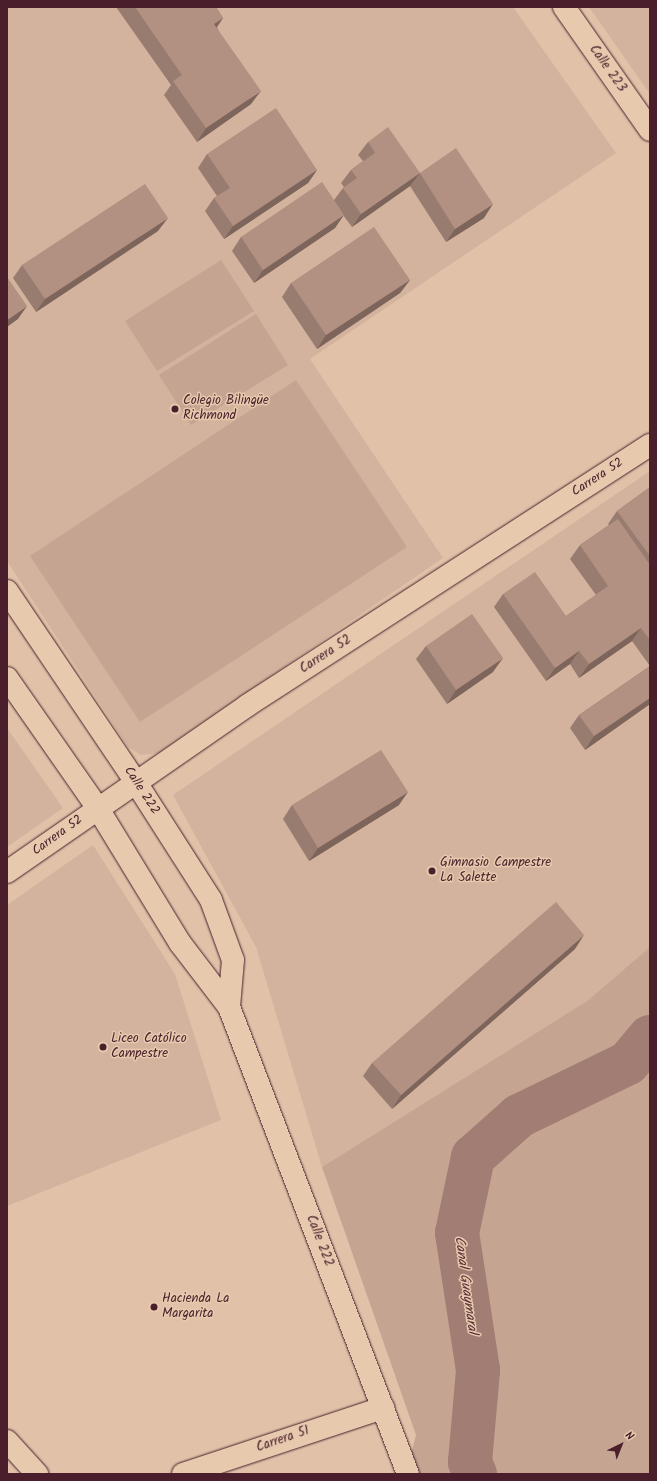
<!DOCTYPE html>
<meta charset="utf-8">
<style>
body{margin:0}
#map{position:relative;width:657px;height:1481px;overflow:hidden;background:#e1c2a9;font-family:Kalam,sans-serif}
div>[style]{position:absolute}
[style*='--x']{left:calc(var(--x)*1px);top:calc(var(--y)*1px);width:calc(var(--w)*1px);rotate:calc(var(--a)*1deg)}
.built>*{inset:0;background:#d3b39d}
.green>*{inset:0;background:#c5a492}
.river>*{height:44px;margin:-22px;padding:0 22px;transform-origin:22px;border-radius:22px;background:#a17d74}
.roads{filter:drop-shadow(0 0 1px #4a1f2b) drop-shadow(0 0 1px #4a1f2b)}
.minor>*{height:22px;margin:-11px;padding:0 11px;transform-origin:11px;border-radius:11px;background:#e7c9ae}
.tertiary>*{height:22px;margin:-11px;padding:0 11px;transform-origin:11px;border-radius:11px;background:#e7c9ae}
.wall>*{inset:0;background:#997c70}
.shaded-wall>*{inset:0;background:#7d655b}
.building>*{inset:0;background:#b29082}
.dots>*{width:11px;height:11px;translate:-50% -50%;box-sizing:border-box;border:2px solid #e7c9ae;border-radius:50%}
span{translate:-50% -50%;white-space:nowrap;text-align:center;line-height:1.15;-webkit-text-stroke:3px #e7c9ae;paint-order:stroke}
.street-label{font-size:13px;color:#4a1f2b}
.poi-label{font-size:13px;color:#4a1f2b}
.left{translate:0 -50%;text-align:left}
.water-label{font-size:14px;color:#5b323a;font-style:italic}
.frame{position:absolute;inset:0;border:8px solid #4a1f2b;pointer-events:none}
.north{position:absolute;left:601px;top:1425px;width:40px;height:40px;-webkit-text-stroke:3px #e7c9ae;paint-order:stroke;rotate:43deg;font-size:11px;font-weight:700;line-height:16px;text-align:center;color:#4a1f2b}
.north::after{content:'';display:block;margin:auto;width:14px;height:18px;background:#4a1f2b;clip-path:polygon(50% 0,100% 100%,50% 72%,0 100%)}
</style>
<div id="map">
<div class="built">
<i style="clip-path:polygon(7px 7px,513px 7px,616px 153px,310px 359px,443px 558px,159px 753px,141px 755px,128px 747px,7px 561px)"></i>
<i style="clip-path:polygon(589px 7px,650px 7px,650px 94px)"></i>
<i style="clip-path:polygon(650px 471px,650px 947px,587px 1001px,322px 1167px,256px 947px,173px 795px)"></i>
<i style="clip-path:polygon(7px 728px,63px 808px,7px 847px)"></i>
<i style="clip-path:polygon(93px 845px,175px 974px,221px 1120px,7px 1206px,7px 905px)"></i>
</div>
<div class="green">
<i style="clip-path:polygon(221px 260px,254px 311px,157px 371px,125px 321px)"></i>
<i style="clip-path:polygon(256px 314px,288px 365px,191px 425px,159px 375px)"></i>
<i style="clip-path:polygon(296px 380px,407px 547px,140px 722px,30px 556px)"></i>
<i style="clip-path:polygon(650px 947px,650px 1474px,406px 1474px,416px 1435px,322px 1167px,587px 1001px)"></i>
</div>
<div class="river">
<i style="--x:475;--y:1474;--w:13;--a:-113"></i>
<i style="--x:470;--y:1462;--w:92;--a:-85"></i>
<i style="--x:478;--y:1370;--w:139;--a:-98.7"></i>
<i style="--x:457;--y:1233;--w:78;--a:-78.1"></i>
<i style="--x:473;--y:1157;--w:62;--a:-41.7"></i>
<i style="--x:519;--y:1116;--w:121;--a:-25.9"></i>
<i style="--x:628;--y:1063;--w:34;--a:-50"></i>
</div>
<div class="roads">
<div class="minor">
<i style="--x:564;--y:7;--w:150;--a:55"></i>
<i style="--x:7;--y:872;--w:293;--a:-34.7"></i>
<i style="--x:248;--y:705;--w:479;--a:-32.9"></i>
<i style="--x:7;--y:1441;--w:45;--a:47.7"></i>
<i style="--x:183;--y:1474;--w:211;--a:-18.3"></i>
</div>
<div class="tertiary">
<i style="--x:7;--y:591;--w:229;--a:56"></i>
<i style="--x:135;--y:781;--w:141;--a:57.4"></i>
<i style="--x:211;--y:900;--w:64;--a:69.9"></i>
<i style="--x:233;--y:960;--w:47;--a:94.9"></i>
<i style="--x:7;--y:678;--w:157;--a:55.1"></i>
<i style="--x:97;--y:807;--w:159;--a:58.6"></i>
<i style="--x:180;--y:943;--w:81;--a:52.6"></i>
<i style="--x:229;--y:1007;--w:500;--a:69.03"></i>
</div>
</div>
<div class="wall">
<i style="clip-path:polygon(116px 7px,216px 7px,223px 18px,217px 27px,251px 104px,197px 142px,164px 95px,171px 85px)"></i>
<i style="clip-path:polygon(368px 142px,420px 173px,484px 218px,446px 242px,410px 186px,352px 227px,343px 215px,335px 228px,254px 283px,232px 251px,241px 237px,334px 200px,343px 188px,344px 187px,341px 183px,351px 170px,363px 161px,358px 155px)"></i>
<i style="clip-path:polygon(207px 154px,317px 170px,308px 183px,224px 239px,205px 211px,214px 198px,217px 196px,198px 168px)"></i>
<i style="clip-path:polygon(158px 231px,36px 312px,13px 278px,22px 265px)"></i>
<i style="clip-path:polygon(410px 280px,400px 293px,317px 349px,282px 297px,291px 283px)"></i>
<i style="clip-path:polygon(650px 487px,650px 704px,585px 750px,570px 728px,579px 715px,650px 666px,632px 641px,579px 678px,570px 664px,546px 681px,494px 607px,503px 594px,566px 616px,596px 595px,570px 559px,580px 545px,609px 525px,608px 524px,617px 511px)"></i>
<i style="clip-path:polygon(426px 646px,493px 672px,447px 704px,416px 659px)"></i>
<i style="clip-path:polygon(292px 805px,399px 805px,309px 861px,283px 819px)"></i>
<i style="clip-path:polygon(575px 949px,392px 1109px,363px 1076px,372px 1063px)"></i>
</div>
<div class="shaded-wall">
<i style="clip-path:polygon(223px 18px,214px 31px,214px 24px)"></i>
<i style="clip-path:polygon(261px 91px,251px 104px,197px 142px,206px 128px)"></i>
<i style="clip-path:polygon(317px 170px,308px 183px,224px 239px,233px 226px)"></i>
<i style="clip-path:polygon(420px 173px,410px 186px,352px 227px,361px 214px)"></i>
<i style="clip-path:polygon(493px 204px,484px 218px,446px 242px,455px 229px)"></i>
<i style="clip-path:polygon(344px 215px,335px 228px,254px 283px,263px 270px)"></i>
<i style="clip-path:polygon(168px 218px,158px 231px,36px 312px,45px 299px)"></i>
<i style="clip-path:polygon(410px 280px,400px 293px,317px 349px,326px 335px)"></i>
<i style="clip-path:polygon(27px 306px,18px 319px,7px 327px,7px 320px)"></i>
<i style="clip-path:polygon(641px 628px,632px 641px,579px 678px,589px 664px)"></i>
<i style="clip-path:polygon(579px 651px,570px 664px,546px 681px,555px 668px)"></i>
<i style="clip-path:polygon(503px 658px,493px 672px,447px 704px,456px 690px)"></i>
<i style="clip-path:polygon(650px 698px,650px 704px,585px 750px,594px 736px)"></i>
<i style="clip-path:polygon(408px 792px,399px 805px,309px 861px,318px 848px)"></i>
<i style="clip-path:polygon(584px 935px,575px 949px,392px 1109px,401px 1095px)"></i>
</div>
<div class="building">
<i style="clip-path:polygon(135px 7px,216px 7px,223px 18px,214px 24px,261px 91px,206px 128px,173px 81px,182px 75px)"></i>
<i style="clip-path:polygon(276px 108px,317px 170px,233px 226px,214px 198px,230px 188px,207px 154px)"></i>
<i style="clip-path:polygon(388px 127px,420px 173px,361px 214px,343px 188px,357px 178px,351px 170px,375px 153px,368px 142px)"></i>
<i style="clip-path:polygon(456px 148px,493px 204px,455px 229px,420px 173px)"></i>
<i style="clip-path:polygon(322px 182px,344px 215px,263px 270px,241px 237px)"></i>
<i style="clip-path:polygon(145px 184px,168px 218px,45px 299px,22px 265px)"></i>
<i style="clip-path:polygon(374px 227px,410px 280px,326px 335px,291px 283px)"></i>
<i style="clip-path:polygon(7px 277px,27px 306px,7px 320px)"></i>
<i style="clip-path:polygon(650px 487px,650px 556px,617px 511px)"></i>
<i style="clip-path:polygon(618px 519px,650px 565px,650px 640px,641px 628px,589px 664px,579px 651px,555px 668px,503px 594px,535px 572px,566px 616px,608px 586px,580px 545px)"></i>
<i style="clip-path:polygon(472px 614px,503px 658px,456px 690px,426px 646px)"></i>
<i style="clip-path:polygon(650px 666px,650px 698px,594px 736px,579px 715px)"></i>
<i style="clip-path:polygon(381px 750px,408px 792px,318px 848px,292px 805px)"></i>
<i style="clip-path:polygon(556px 902px,584px 935px,401px 1095px,372px 1063px)"></i>
</div>
<div class="dots">
<i style="left:175px;top:409px;background:#4a1f2b"></i>
<i style="left:432px;top:871px;background:#4a1f2b"></i>
<i style="left:103px;top:1047px;background:#4a1f2b"></i>
<i style="left:154px;top:1307px;background:#4a1f2b"></i>
</div>
<div class="street-label">
<span style="left:607px;top:69px;rotate:55deg">Calle 223</span>
<span style="left:598px;top:478px;rotate:-33deg">Carrera 52</span>
<span style="left:326px;top:655px;rotate:-33deg">Carrera 52</span>
<span style="left:141px;top:791px;rotate:57deg">Calle 222</span>
<span style="left:58px;top:836px;rotate:-36deg">Carrera 52</span>
<span style="left:319px;top:1241px;rotate:69deg">Calle 222</span>
<span style="left:283px;top:1440px;rotate:-19deg">Carrera 51</span>
</div>
<div class="poi-label">
<span class="left" style="left:183px;top:409px">Colegio Bilingüe<br>Richmond</span>
<span class="left" style="left:440px;top:871px">Gimnasio Campestre<br>La Salette</span>
<span class="left" style="left:111px;top:1047px">Liceo Católico<br>Campestre</span>
<span class="left" style="left:162px;top:1307px">Hacienda La<br>Margarita</span>
</div>
<div class="water-label">
<span style="left:466px;top:1285px;rotate:82deg">Canal Guaymaral</span>
</div>
<div class="frame"></div>
<div class="north">N</div>
</div>
